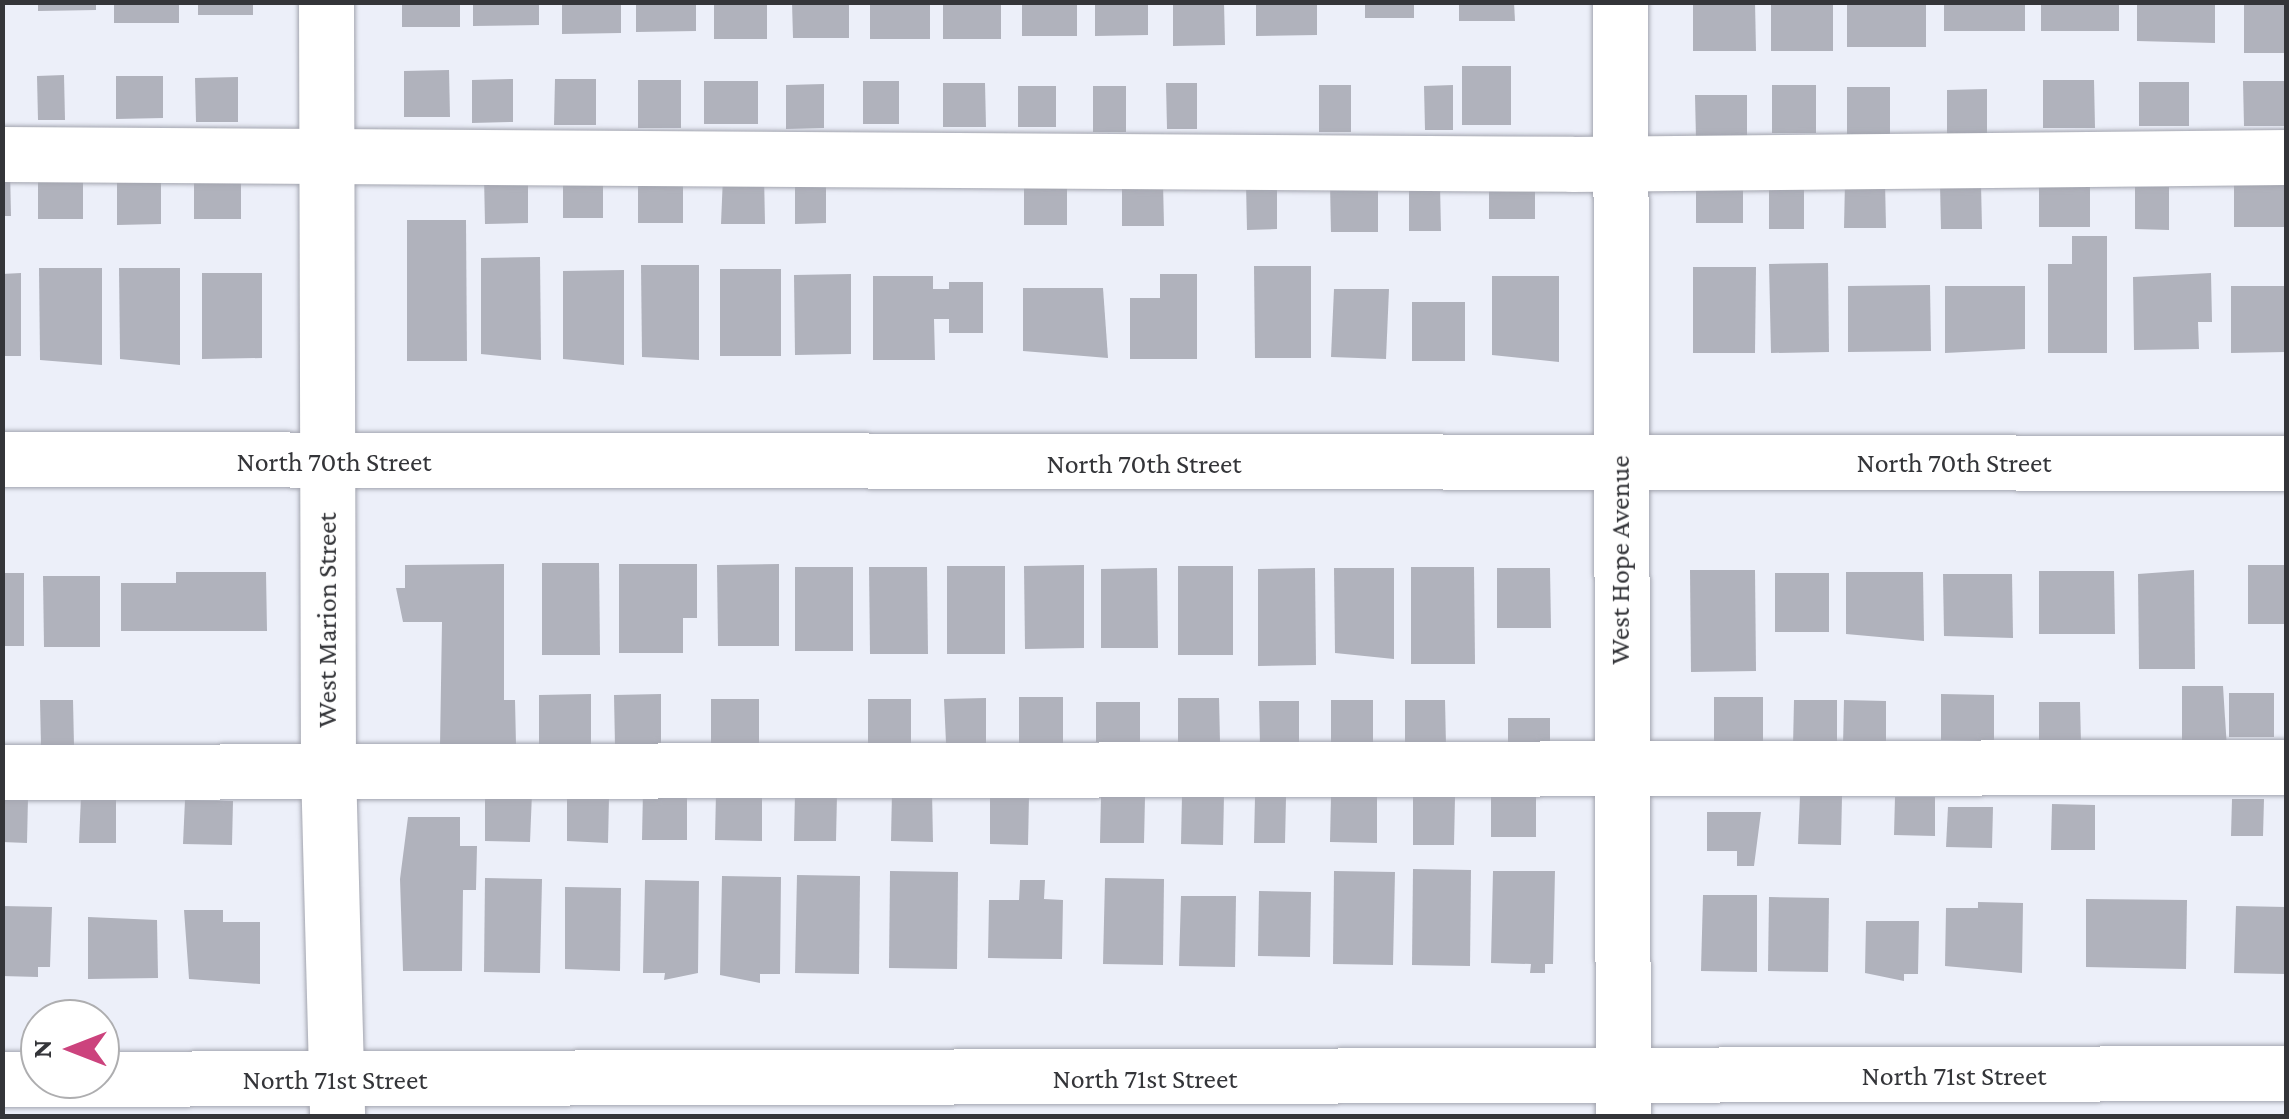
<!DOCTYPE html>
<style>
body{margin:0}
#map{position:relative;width:2289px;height:1119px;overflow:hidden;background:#eceff9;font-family:"Crimson Pro",serif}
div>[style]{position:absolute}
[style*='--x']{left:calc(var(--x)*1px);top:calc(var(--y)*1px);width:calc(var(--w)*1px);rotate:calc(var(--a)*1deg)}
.building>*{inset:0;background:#b0b2bc}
.roads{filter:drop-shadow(0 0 2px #a2a4ae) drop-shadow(0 0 2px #a2a4ae)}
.minor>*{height:55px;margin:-27.5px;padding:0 27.5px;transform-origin:27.5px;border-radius:27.5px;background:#fff}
span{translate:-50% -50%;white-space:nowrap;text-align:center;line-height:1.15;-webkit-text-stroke:8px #fff;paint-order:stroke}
.street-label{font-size:28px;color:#343539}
.frame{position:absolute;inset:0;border:5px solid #343539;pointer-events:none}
.north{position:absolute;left:20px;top:999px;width:100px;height:100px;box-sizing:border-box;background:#fff;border:2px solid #aeaeb0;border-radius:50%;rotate:270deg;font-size:28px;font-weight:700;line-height:40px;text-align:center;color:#343539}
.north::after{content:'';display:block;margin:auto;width:35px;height:45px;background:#cc437d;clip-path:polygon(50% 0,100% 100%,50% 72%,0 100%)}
</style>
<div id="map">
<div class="building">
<i style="clip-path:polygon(38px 2px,96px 2px,96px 10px,38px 11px)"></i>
<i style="clip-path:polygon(114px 2px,179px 2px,179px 23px,114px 23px)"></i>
<i style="clip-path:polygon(198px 2px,253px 2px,253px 15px,198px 15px)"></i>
<i style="clip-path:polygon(402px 2px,460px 2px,460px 27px,402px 27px)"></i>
<i style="clip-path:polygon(473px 2px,539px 2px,539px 25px,473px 26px)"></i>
<i style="clip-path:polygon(562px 2px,621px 2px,621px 33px,562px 34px)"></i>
<i style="clip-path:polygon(636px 2px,696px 2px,696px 31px,636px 32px)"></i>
<i style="clip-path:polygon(714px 2px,767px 2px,767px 39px,714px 39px)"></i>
<i style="clip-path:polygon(792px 2px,849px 2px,849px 38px,793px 38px)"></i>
<i style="clip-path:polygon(870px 2px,930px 2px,930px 39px,870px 39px)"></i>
<i style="clip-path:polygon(943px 2px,1001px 2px,1001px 39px,943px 39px)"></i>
<i style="clip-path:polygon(1022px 2px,1077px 2px,1077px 36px,1022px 36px)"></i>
<i style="clip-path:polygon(1095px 2px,1148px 2px,1148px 35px,1095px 36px)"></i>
<i style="clip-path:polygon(1173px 2px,1224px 2px,1225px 45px,1173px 46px)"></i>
<i style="clip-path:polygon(1256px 2px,1317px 2px,1317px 35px,1256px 36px)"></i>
<i style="clip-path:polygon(1365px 2px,1414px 2px,1414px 18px,1365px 18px)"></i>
<i style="clip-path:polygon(1459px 2px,1514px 2px,1515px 21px,1459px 21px)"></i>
<i style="clip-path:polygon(1693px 2px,1755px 2px,1756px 51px,1693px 51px)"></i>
<i style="clip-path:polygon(1771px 2px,1833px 2px,1833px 51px,1771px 51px)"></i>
<i style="clip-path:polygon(1847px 2px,1926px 2px,1926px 47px,1847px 47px)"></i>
<i style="clip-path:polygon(1944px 2px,2025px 2px,2025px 31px,1944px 31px)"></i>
<i style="clip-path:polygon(2041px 2px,2119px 2px,2119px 31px,2041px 31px)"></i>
<i style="clip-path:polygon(2137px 2px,2215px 2px,2215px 43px,2137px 41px)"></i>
<i style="clip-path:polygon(2244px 2px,2286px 2px,2286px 53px,2244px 53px)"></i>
<i style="clip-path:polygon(1462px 66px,1511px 66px,1511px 125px,1462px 125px)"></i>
<i style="clip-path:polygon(449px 70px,450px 117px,404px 117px,404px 71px)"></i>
<i style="clip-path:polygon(64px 75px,65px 120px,38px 120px,37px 76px)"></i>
<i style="clip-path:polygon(116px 76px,163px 76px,163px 118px,116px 119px)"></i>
<i style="clip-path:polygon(238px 77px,238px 122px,196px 122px,195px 78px)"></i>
<i style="clip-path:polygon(513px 79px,513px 122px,472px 123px,472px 80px)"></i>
<i style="clip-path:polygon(555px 79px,596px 79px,596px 125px,554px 125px)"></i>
<i style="clip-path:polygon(638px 80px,681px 80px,681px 128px,638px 128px)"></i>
<i style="clip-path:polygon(2043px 80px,2094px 80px,2095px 128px,2043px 128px)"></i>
<i style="clip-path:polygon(704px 81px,758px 81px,758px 124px,704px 124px)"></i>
<i style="clip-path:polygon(863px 81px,899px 81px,899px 124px,863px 124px)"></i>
<i style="clip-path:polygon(2243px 81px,2285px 81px,2286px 126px,2244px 126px)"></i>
<i style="clip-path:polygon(2139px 82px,2189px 82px,2189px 126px,2139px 126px)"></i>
<i style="clip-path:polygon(943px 83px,985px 83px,986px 127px,943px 127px)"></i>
<i style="clip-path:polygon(1166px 83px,1197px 83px,1197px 129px,1167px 129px)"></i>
<i style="clip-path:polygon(824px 84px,824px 128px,786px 129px,786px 85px)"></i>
<i style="clip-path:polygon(1319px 85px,1351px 85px,1351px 132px,1319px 132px)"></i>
<i style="clip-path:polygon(1453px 85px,1453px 130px,1425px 130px,1424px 86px)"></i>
<i style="clip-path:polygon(1772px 85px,1816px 85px,1816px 133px,1772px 133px)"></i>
<i style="clip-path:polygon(1018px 86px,1056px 86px,1056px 127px,1018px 127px)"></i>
<i style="clip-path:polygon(1093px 86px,1126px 86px,1126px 132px,1093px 132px)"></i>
<i style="clip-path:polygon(1847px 87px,1890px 87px,1890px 134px,1847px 134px)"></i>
<i style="clip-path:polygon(1987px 89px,1987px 134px,1947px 134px,1947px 90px)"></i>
<i style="clip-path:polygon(1695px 95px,1747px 95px,1747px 139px,1696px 139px)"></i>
<i style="clip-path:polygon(2px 170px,10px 170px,11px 216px,2px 216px)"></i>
<i style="clip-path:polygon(194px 170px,241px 170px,241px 219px,194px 219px)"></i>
<i style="clip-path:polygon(83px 172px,83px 219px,38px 219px,38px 173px)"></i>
<i style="clip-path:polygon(117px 174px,161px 174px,161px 224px,117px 225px)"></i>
<i style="clip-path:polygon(638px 174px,683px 174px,683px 223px,638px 223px)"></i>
<i style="clip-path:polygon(795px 174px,826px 174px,826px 223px,795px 224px)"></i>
<i style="clip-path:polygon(563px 175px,603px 175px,603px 218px,563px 218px)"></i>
<i style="clip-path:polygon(764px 175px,765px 224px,721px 224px,723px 176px)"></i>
<i style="clip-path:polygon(484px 176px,528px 176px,528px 223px,485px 224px)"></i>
<i style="clip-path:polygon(1535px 176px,1535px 219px,1489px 219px,1489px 177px)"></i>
<i style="clip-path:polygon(2234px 178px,2286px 178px,2286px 227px,2234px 227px)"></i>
<i style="clip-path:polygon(1696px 179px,1743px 179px,1743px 223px,1696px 223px)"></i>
<i style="clip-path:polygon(2039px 181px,2090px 181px,2090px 227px,2039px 227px)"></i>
<i style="clip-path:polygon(1769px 182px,1804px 182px,1804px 229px,1769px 229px)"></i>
<i style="clip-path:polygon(1845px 182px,1885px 182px,1886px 228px,1844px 228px)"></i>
<i style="clip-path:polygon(1024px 183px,1067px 183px,1067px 225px,1024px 225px)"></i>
<i style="clip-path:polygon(1122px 183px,1163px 183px,1164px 226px,1122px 226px)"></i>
<i style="clip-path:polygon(1277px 183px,1277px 229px,1247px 230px,1246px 184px)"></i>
<i style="clip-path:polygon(1378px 183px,1378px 232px,1331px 232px,1330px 184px)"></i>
<i style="clip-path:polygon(1940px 184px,1981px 184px,1982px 229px,1941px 229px)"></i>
<i style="clip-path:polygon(1440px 186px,1441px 231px,1409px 231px,1409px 187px)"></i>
<i style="clip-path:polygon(2135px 187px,2169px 187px,2169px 230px,2135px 229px)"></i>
<i style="clip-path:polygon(407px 220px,466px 220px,467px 361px,407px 361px)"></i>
<i style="clip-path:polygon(2072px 236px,2107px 236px,2107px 353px,2048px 353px,2048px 264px,2072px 264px)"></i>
<i style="clip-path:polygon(540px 257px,541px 360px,481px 354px,481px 258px)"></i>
<i style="clip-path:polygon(1828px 263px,1829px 352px,1771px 353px,1769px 264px)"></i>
<i style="clip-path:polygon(641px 265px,699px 265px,699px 360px,642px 357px)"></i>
<i style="clip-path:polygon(1254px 266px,1311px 266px,1311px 358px,1255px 358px)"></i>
<i style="clip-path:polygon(1693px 267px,1756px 267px,1755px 353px,1693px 353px)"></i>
<i style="clip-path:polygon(39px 268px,102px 268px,102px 365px,40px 360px)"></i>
<i style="clip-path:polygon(119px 268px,180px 268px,180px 365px,120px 359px)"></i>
<i style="clip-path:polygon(720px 269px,781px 269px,781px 356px,720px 356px)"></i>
<i style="clip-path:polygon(624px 270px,624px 365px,563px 359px,563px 271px)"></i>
<i style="clip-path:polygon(21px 273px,21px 356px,2px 356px,2px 274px)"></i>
<i style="clip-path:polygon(202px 273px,262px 273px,262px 358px,202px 359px)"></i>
<i style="clip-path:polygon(2211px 273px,2212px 322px,2198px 322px,2199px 349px,2134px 350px,2133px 277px)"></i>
<i style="clip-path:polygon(851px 274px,851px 354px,795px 355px,794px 275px)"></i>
<i style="clip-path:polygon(1160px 274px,1197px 274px,1197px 359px,1130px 359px,1130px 298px,1160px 298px)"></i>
<i style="clip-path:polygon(873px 276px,933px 276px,933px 289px,949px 289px,949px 282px,983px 282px,983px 333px,949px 333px,949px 319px,934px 319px,935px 360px,873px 360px)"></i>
<i style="clip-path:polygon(1492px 276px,1559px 276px,1559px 362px,1492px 355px)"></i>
<i style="clip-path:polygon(1930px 285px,1931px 351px,1848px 352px,1848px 286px)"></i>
<i style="clip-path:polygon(1945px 286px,2025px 286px,2025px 349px,1945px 353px)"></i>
<i style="clip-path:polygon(2231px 286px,2286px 286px,2286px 352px,2231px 353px)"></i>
<i style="clip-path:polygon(1023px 288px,1103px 288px,1108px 358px,1023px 351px)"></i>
<i style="clip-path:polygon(1334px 289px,1389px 289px,1386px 359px,1331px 357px)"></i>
<i style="clip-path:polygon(1412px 302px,1465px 302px,1465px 361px,1412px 361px)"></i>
<i style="clip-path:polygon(542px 563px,599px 563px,600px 655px,542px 655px)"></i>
<i style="clip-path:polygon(504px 564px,504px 700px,515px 700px,516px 745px,440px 746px,442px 622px,403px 622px,396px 588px,405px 588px,405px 565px)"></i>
<i style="clip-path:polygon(619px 564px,697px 564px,697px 618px,683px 618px,683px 653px,619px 653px)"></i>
<i style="clip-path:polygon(779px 564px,779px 646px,718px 646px,717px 565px)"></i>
<i style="clip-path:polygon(1084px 565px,1084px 648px,1025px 649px,1024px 566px)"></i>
<i style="clip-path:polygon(2248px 565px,2286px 565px,2286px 624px,2248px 624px)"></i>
<i style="clip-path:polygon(947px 566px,1005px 566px,1005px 654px,947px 654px)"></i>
<i style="clip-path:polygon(1178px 566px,1233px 566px,1233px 655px,1178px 655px)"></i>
<i style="clip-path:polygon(795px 567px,853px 567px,853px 651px,795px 651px)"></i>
<i style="clip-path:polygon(869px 567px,927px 567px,928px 654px,870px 654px)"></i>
<i style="clip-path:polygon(1411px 567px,1474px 567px,1475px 664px,1411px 664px)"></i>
<i style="clip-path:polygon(1157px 568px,1158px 648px,1101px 648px,1101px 569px)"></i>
<i style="clip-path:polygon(1315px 568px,1316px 665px,1258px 666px,1258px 569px)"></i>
<i style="clip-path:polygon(1334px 568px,1394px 568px,1394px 659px,1335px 653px)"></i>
<i style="clip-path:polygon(1497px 568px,1550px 568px,1551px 628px,1497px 628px)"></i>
<i style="clip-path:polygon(1690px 570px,1755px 570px,1756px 671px,1691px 672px)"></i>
<i style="clip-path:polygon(2194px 570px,2195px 669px,2139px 669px,2138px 574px)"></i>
<i style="clip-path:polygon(2039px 571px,2114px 571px,2115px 634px,2039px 634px)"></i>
<i style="clip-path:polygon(176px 572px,266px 572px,267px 631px,121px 631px,121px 583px,176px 583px)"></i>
<i style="clip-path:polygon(1846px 572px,1923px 572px,1924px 641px,1846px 634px)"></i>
<i style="clip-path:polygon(2px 573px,24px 573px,24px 646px,2px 646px)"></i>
<i style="clip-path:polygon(1775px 573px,1829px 573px,1829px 632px,1775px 632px)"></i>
<i style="clip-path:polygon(1943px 574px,2012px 574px,2013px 638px,1944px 636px)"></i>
<i style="clip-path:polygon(43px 576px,100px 576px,100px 647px,44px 647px)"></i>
<i style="clip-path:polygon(2182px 686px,2223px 686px,2227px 749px,2182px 749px)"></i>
<i style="clip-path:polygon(2229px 693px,2274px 693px,2274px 737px,2229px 737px)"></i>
<i style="clip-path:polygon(591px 694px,591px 746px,539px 746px,539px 695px)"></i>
<i style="clip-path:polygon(661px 694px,661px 745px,615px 746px,614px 695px)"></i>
<i style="clip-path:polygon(1941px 694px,1994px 695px,1994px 741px,1941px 740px)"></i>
<i style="clip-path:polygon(1019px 697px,1063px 697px,1063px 744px,1019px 744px)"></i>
<i style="clip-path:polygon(1714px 697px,1763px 697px,1763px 746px,1714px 746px)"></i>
<i style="clip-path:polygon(986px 698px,986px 743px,946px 743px,944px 699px)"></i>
<i style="clip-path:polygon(1178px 698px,1219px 698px,1220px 742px,1178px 742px)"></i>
<i style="clip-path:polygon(711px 699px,759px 699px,759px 744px,711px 744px)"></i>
<i style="clip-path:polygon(868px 699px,911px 699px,911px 743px,868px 743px)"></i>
<i style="clip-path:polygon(40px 700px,73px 700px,74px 746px,41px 746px)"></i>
<i style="clip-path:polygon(1331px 700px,1373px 700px,1373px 746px,1331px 746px)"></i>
<i style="clip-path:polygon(1405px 700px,1445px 700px,1446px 746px,1405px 746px)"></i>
<i style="clip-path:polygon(1794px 700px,1837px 700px,1837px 747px,1793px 747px)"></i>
<i style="clip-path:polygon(1844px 700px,1886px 701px,1886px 746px,1843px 746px)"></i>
<i style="clip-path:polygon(1259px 701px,1299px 701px,1299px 747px,1260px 747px)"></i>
<i style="clip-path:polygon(1096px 702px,1140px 702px,1140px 742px,1096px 742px)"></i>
<i style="clip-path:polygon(2039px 702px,2080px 702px,2081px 744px,2039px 744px)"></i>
<i style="clip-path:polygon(1508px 718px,1550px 718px,1550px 746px,1508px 747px)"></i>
<i style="clip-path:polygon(643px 790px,687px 790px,687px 840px,642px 840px)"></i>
<i style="clip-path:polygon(892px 791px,932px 791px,933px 842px,891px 841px)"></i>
<i style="clip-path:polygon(485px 792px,532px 793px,530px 842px,485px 841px)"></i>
<i style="clip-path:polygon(716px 792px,762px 793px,762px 841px,715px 840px)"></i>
<i style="clip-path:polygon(795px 793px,837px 794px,836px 841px,794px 841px)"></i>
<i style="clip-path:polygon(990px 795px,1029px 796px,1028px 845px,990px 844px)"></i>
<i style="clip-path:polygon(1182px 795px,1224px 795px,1223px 845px,1181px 844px)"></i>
<i style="clip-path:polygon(1491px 795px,1536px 795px,1536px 837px,1491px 837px)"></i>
<i style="clip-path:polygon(1800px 795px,1842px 796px,1841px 845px,1798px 844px)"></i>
<i style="clip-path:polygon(81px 796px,116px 797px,116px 843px,79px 843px)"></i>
<i style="clip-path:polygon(567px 796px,609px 797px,608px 843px,567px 841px)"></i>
<i style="clip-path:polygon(1101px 796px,1145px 797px,1144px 843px,1100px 843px)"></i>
<i style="clip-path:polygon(1331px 796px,1377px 796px,1377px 843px,1330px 842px)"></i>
<i style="clip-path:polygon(2px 797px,28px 797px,27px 843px,2px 842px)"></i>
<i style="clip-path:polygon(1255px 797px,1286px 797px,1285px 843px,1254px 843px)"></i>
<i style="clip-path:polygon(1413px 797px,1455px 797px,1454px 845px,1413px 845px)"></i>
<i style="clip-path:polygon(1895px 797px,1935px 797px,1935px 836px,1894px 835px)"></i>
<i style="clip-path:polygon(2232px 799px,2264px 799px,2263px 836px,2231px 836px)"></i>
<i style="clip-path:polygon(185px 800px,233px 801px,232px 845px,183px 844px)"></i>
<i style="clip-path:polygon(2052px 804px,2095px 805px,2095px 850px,2051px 850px)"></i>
<i style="clip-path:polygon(1948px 807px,1993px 807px,1992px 848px,1946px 847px)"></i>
<i style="clip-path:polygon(1707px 812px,1761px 812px,1754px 866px,1737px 866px,1737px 851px,1707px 851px)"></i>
<i style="clip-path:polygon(408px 817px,460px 817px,460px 846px,477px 846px,476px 890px,463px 890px,462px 971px,403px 971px,400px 879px)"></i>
<i style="clip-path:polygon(1413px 869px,1471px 870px,1470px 966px,1412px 965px)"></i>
<i style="clip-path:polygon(890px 871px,958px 872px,957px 969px,889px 968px)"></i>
<i style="clip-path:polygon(1334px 871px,1395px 872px,1393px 965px,1333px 964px)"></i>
<i style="clip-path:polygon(1493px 871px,1555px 871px,1553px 964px,1545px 964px,1545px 973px,1530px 973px,1531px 964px,1491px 963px)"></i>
<i style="clip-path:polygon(797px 875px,860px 876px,859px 974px,795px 973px)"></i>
<i style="clip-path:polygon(722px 876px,781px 877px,780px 974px,760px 974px,760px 983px,720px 975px)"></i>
<i style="clip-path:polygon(485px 878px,542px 879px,540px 973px,484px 972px)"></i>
<i style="clip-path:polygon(1105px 878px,1164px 879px,1163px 965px,1103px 964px)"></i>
<i style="clip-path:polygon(645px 880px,699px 881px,698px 973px,664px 980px,665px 973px,643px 973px)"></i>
<i style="clip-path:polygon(1020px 880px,1045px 880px,1044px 899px,1063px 900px,1062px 959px,988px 958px,989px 900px,1019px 900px)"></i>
<i style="clip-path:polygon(565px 887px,621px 888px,620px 971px,565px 969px)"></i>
<i style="clip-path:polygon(1259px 891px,1311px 892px,1310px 957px,1258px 956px)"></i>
<i style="clip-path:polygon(1703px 895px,1757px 895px,1757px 972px,1701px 971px)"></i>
<i style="clip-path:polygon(1181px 896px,1236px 896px,1235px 967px,1179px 966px)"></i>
<i style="clip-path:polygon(1769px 897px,1829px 898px,1828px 972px,1768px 971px)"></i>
<i style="clip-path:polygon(2086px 899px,2187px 900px,2186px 969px,2086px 967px)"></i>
<i style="clip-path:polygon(1978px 902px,2023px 903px,2022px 973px,1945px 966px,1946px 908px,1978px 908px)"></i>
<i style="clip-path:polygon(2px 906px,52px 907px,50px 967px,38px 967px,38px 977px,2px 976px)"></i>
<i style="clip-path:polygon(2236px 906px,2286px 907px,2286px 974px,2234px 973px)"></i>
<i style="clip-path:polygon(184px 910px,223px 910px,223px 922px,260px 922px,260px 984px,189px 979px)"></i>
<i style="clip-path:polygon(88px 917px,157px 920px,158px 978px,88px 979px)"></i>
<i style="clip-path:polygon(1866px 921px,1919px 921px,1918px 974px,1904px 974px,1904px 981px,1865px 973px)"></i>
</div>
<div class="roads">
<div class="minor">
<i style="--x:326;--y:2;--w:765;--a:89.85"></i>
<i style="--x:328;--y:767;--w:347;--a:88.5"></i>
<i style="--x:1620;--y:2;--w:1112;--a:89.85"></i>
<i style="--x:2;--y:154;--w:1570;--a:0.36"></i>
<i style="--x:1572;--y:164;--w:714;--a:-0.56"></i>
<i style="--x:2;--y:459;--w:2284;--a:0.1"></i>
<i style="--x:2;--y:772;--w:2284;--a:-0.13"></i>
<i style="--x:2;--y:1079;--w:2284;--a:-0.15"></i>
</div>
</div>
<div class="street-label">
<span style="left:334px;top:462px">North 70th Street</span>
<span style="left:1954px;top:463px">North 70th Street</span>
<span style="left:1144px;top:464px">North 70th Street</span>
<span style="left:1620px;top:560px;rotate:-90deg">West Hope Avenue</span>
<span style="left:327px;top:620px;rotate:-90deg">West Marion Street</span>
<span style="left:1954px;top:1076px">North 71st Street</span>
<span style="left:1145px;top:1079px">North 71st Street</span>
<span style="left:335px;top:1080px">North 71st Street</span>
</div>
<div class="frame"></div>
<div class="north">N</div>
</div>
